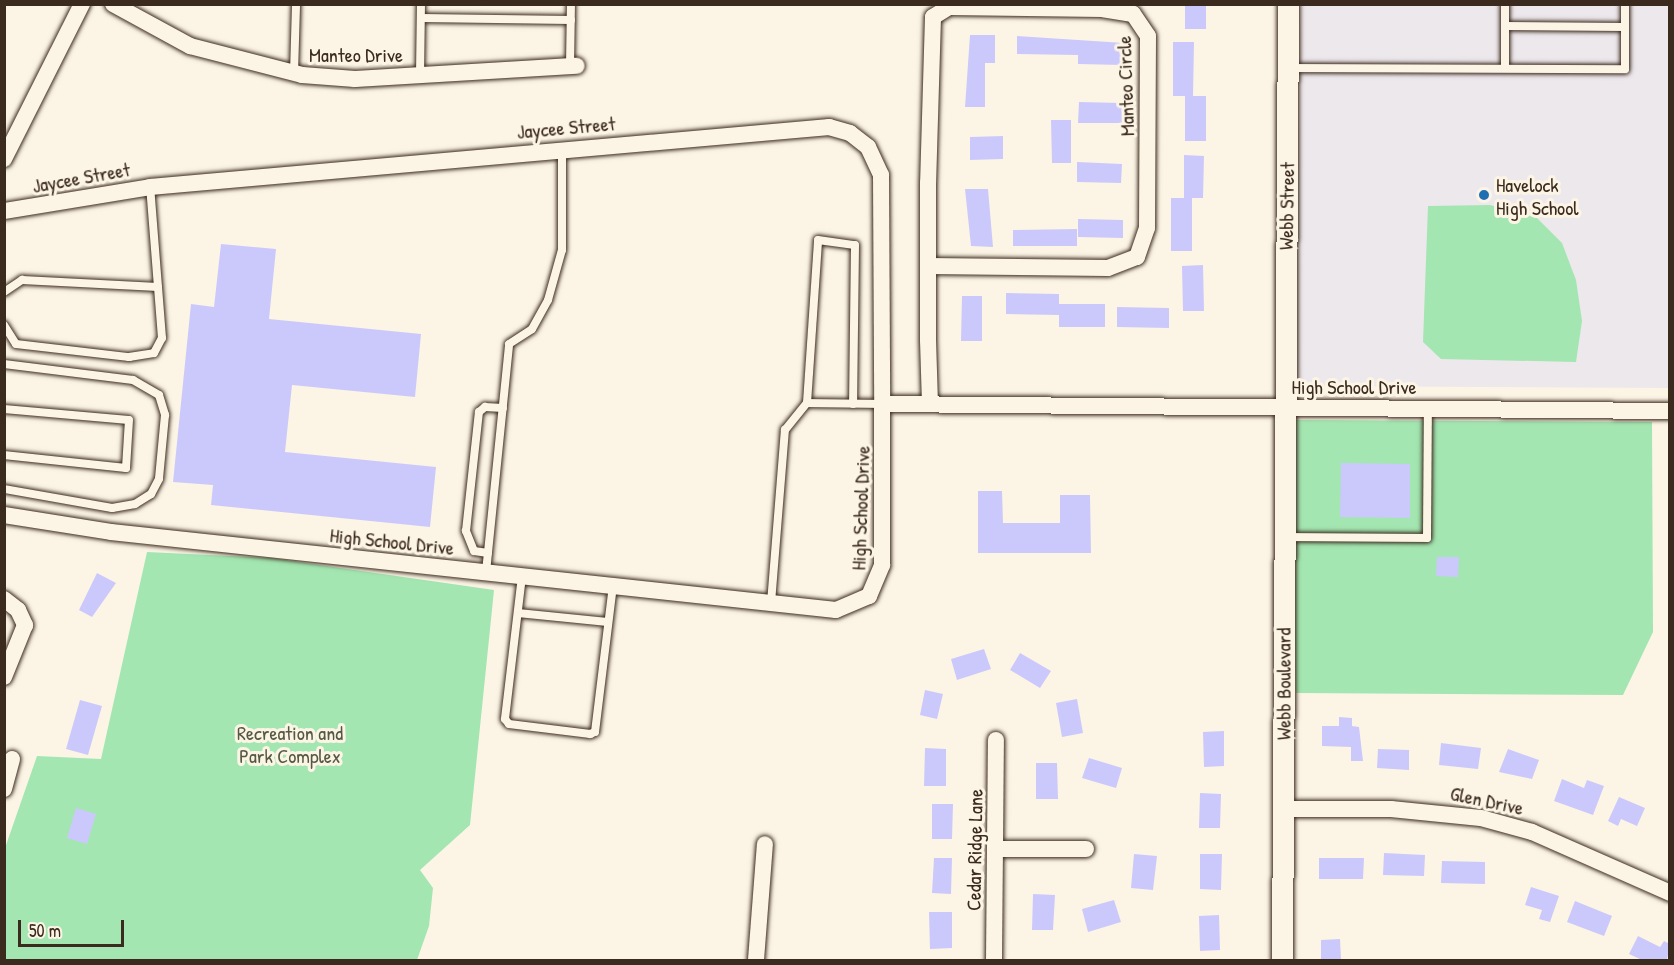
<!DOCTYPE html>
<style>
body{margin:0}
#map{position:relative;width:1674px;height:965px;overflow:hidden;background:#fcf5e5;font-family:"Patrick Hand",sans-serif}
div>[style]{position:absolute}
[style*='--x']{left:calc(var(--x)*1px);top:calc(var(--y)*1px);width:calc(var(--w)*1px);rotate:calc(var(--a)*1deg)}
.built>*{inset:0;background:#ede8ec}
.green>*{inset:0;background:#a3e6b1}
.building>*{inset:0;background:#cbc9fc}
.roads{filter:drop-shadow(0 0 2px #3b2a1e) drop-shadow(0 0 2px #3b2a1e)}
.service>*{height:8px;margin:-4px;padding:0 4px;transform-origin:4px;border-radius:4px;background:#fcf5e5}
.minor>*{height:16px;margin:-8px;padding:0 8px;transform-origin:8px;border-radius:8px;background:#fcf5e5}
.tertiary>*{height:21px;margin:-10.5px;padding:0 10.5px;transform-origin:10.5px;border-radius:10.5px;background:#fcf5e5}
.dots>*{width:16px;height:16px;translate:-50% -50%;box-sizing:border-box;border:3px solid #fcf5e5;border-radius:50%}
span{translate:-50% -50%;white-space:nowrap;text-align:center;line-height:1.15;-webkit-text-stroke:6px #fcf5e5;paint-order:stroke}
.street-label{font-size:20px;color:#3b2a1e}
.poi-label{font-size:20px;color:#3b2a1e}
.left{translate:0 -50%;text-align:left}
.park-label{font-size:20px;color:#555943}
.frame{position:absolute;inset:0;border:6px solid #3b2a1e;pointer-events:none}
.scale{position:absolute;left:18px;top:920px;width:106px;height:27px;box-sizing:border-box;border:3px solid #3b2a1e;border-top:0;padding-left:8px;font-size:18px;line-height:21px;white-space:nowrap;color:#3b2a1e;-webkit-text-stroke:4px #fcf5e5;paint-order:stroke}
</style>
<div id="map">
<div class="built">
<i style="clip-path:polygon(1301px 5px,1669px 5px,1669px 388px,1297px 386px)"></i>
</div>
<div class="green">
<i style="clip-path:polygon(1490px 205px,1537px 218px,1562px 243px,1576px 280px,1582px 321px,1576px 362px,1441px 359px,1423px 342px,1428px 206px)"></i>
<i style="clip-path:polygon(1291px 420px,1652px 422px,1653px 632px,1623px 695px,1296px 693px)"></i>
<i style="clip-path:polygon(147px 552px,271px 558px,494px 590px,470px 825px,420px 870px,433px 888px,429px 926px,417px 960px,5px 960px,5px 848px,37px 756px,101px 759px)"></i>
</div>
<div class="building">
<i style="clip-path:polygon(1185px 4px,1206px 4px,1206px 29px,1185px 29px)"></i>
<i style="clip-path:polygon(970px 35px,995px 35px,995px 63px,985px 63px,985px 107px,965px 107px)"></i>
<i style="clip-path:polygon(1017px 36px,1124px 43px,1123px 65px,1078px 64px,1078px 55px,1017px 54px)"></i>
<i style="clip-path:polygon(1173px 42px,1194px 42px,1193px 96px,1206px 96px,1206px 141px,1185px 141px,1185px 96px,1173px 96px)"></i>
<i style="clip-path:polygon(1079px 102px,1122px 103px,1122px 123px,1078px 123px)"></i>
<i style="clip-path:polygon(1051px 120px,1071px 120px,1071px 163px,1052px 163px)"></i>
<i style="clip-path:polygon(1003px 136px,1003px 159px,970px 160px,970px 137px)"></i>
<i style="clip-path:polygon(1184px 155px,1204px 156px,1203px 198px,1192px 198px,1192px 251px,1171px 251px,1171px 198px,1184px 198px)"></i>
<i style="clip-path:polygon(1077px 162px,1122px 164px,1121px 183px,1077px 182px)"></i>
<i style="clip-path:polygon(965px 189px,988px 189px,993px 247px,971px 246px)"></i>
<i style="clip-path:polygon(1078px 219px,1123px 220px,1123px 238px,1078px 237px)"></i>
<i style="clip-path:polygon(1077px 229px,1077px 246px,1013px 246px,1013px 230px)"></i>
<i style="clip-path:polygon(221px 244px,276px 249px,269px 319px,421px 334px,415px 397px,292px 385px,285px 452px,436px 467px,430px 527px,211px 505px,213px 485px,173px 482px,191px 304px,214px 307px)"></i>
<i style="clip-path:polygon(1203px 265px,1204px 311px,1183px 311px,1182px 266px)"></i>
<i style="clip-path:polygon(1006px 293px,1059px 294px,1059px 304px,1105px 304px,1105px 327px,1059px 327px,1059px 315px,1006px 314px)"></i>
<i style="clip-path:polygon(962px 296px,982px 296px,982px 341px,961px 341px)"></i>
<i style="clip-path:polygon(1117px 307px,1169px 308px,1169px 328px,1117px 327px)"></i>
<i style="clip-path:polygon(1341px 463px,1410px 464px,1410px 518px,1340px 517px)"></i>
<i style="clip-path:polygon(978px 491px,1002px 491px,1003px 523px,1060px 523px,1060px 495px,1090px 495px,1091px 553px,978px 553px)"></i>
<i style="clip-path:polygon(1437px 557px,1459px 557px,1458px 577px,1436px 576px)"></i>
<i style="clip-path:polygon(97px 573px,116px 583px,92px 617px,79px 610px)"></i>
<i style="clip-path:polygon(984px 649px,991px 669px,957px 680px,951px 659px)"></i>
<i style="clip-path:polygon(1020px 653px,1051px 671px,1040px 688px,1010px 670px)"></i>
<i style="clip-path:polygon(925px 690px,943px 694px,937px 719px,920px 715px)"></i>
<i style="clip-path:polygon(1077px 699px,1083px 733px,1062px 737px,1056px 703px)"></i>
<i style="clip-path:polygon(80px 700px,102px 706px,88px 755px,66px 749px)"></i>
<i style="clip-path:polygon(1339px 717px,1352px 718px,1352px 726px,1359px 727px,1363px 761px,1351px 761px,1351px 747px,1322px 746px,1322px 726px,1339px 726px)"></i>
<i style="clip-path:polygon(1224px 731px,1224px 766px,1204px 767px,1203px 732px)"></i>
<i style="clip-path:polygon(1441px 743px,1481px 748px,1478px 769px,1439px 765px)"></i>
<i style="clip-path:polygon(925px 748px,946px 749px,946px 786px,924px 786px)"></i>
<i style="clip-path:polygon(1378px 749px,1409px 750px,1409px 770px,1377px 768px)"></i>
<i style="clip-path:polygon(1508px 749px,1539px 760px,1532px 779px,1499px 772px)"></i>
<i style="clip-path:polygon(1089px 758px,1122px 768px,1116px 788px,1082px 778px)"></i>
<i style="clip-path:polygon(1036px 763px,1057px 763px,1058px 799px,1036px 799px)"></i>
<i style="clip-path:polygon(1562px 779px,1584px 788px,1587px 780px,1604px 786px,1593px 815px,1554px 801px)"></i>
<i style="clip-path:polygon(1200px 793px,1221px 794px,1220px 828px,1199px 828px)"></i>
<i style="clip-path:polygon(1619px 797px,1645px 808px,1637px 826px,1621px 819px,1618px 826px,1608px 821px)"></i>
<i style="clip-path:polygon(932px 804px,953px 804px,952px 839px,932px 839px)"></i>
<i style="clip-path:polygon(76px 808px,96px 814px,87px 844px,67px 838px)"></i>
<i style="clip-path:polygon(1384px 853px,1425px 855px,1424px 876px,1383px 875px)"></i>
<i style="clip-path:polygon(1134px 854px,1157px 856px,1153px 890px,1131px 888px)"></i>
<i style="clip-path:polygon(1200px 854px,1222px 854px,1221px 890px,1200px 889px)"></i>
<i style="clip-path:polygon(934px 858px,952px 858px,951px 894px,932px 893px)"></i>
<i style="clip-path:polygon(1319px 858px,1364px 858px,1363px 879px,1319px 879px)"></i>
<i style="clip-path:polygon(1442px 861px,1485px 862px,1485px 884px,1441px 883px)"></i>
<i style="clip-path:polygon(1531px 887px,1559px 896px,1550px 922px,1539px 919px,1542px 910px,1525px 905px)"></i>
<i style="clip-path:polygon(1033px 894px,1055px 895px,1053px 930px,1032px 930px)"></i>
<i style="clip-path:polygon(1114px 900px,1121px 922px,1088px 932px,1082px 909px)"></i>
<i style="clip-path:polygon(1575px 901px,1612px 916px,1604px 936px,1567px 922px)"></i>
<i style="clip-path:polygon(929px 912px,952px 912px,952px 948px,930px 949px)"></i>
<i style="clip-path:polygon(1219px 915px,1220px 950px,1200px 951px,1199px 916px)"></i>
<i style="clip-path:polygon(1638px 936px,1660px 947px,1664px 941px,1670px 944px,1667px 960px,1642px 960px,1629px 954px)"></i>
<i style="clip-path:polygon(1340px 939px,1341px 960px,1321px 960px,1321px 940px)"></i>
</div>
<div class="roads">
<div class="service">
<i style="--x:1505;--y:4;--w:64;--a:90"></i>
<i style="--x:421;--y:18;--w:150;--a:0.8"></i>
<i style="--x:1505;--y:26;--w:120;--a:0.5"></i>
<i style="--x:570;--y:66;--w:62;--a:-89.1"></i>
<i style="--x:1288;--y:68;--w:337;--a:0.2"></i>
<i style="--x:1625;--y:69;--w:65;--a:-90"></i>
<i style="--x:294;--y:73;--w:69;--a:-88.3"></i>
<i style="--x:420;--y:75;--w:71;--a:-89.2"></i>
<i style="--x:4;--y:292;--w:22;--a:-34"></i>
<i style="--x:22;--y:280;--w:136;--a:2.9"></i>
<i style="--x:4;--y:325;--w:22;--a:58"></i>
<i style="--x:16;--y:344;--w:114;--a:6.6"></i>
<i style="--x:129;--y:357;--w:25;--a:-9"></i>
<i style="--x:154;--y:353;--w:17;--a:-62"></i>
<i style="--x:162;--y:338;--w:151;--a:-94.5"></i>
<i style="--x:4;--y:364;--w:130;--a:7.1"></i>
<i style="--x:133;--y:380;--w:30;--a:30"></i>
<i style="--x:159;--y:395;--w:21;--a:73"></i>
<i style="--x:165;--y:415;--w:64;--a:95.4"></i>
<i style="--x:159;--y:479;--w:17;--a:118"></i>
<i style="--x:151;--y:494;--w:19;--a:148"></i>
<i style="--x:135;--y:504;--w:23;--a:170"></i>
<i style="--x:112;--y:508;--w:110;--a:-170"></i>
<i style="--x:807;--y:403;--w:163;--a:-86.1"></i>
<i style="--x:818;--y:240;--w:37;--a:8"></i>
<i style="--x:855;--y:245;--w:159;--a:90.7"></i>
<i style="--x:4;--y:409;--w:125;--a:5"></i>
<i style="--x:129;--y:420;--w:48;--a:93.6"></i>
<i style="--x:126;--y:468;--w:123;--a:-173.9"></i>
<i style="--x:1284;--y:537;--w:143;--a:0.4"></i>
<i style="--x:1427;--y:538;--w:130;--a:-89.6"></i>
<i style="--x:488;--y:553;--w:14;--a:-172"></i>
<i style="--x:474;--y:551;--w:22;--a:-112"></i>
<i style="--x:466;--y:531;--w:120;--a:-83.8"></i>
<i style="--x:479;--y:412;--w:8;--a:-40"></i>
<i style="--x:485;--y:407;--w:18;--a:3"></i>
<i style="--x:486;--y:572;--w:229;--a:-84.2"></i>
<i style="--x:509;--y:344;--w:27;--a:-33"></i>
<i style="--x:532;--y:329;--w:33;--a:-61"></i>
<i style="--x:548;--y:300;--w:52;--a:-74.4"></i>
<i style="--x:562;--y:250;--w:102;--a:-90"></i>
<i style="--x:522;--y:576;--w:144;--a:96.8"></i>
<i style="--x:505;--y:719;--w:6;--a:51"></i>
<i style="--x:509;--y:724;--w:82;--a:7"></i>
<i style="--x:590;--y:734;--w:5;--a:-22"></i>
<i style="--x:595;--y:732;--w:148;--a:-83"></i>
<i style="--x:771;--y:603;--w:174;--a:-85.4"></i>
<i style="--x:785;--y:430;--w:35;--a:-51"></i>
<i style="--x:807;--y:403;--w:75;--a:0.8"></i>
<i style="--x:518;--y:613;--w:90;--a:5.7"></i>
</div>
<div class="minor">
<i style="--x:113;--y:4;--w:88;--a:28.6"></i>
<i style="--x:190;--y:46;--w:116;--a:14.5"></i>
<i style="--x:302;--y:75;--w:53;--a:4.3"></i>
<i style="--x:355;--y:79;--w:222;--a:-3.4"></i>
<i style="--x:4;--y:159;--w:174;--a:-63.3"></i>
<i style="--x:4;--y:211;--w:148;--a:-9.3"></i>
<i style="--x:150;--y:187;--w:682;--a:-5.05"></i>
<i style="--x:829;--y:127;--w:22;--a:16"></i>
<i style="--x:850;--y:133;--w:23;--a:38"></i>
<i style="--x:868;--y:147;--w:31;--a:65"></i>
<i style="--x:881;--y:175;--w:229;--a:89.7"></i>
<i style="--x:928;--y:266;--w:180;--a:0.6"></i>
<i style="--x:1108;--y:268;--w:31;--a:-21"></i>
<i style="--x:1137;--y:257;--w:31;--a:-71"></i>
<i style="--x:1147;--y:228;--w:192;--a:-89.7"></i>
<i style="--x:1148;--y:36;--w:27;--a:-124"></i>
<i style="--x:1133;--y:14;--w:30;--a:-171"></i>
<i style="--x:1103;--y:9;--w:154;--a:-179.3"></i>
<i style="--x:949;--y:7;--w:19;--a:148"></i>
<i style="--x:933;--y:17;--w:166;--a:91.7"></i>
<i style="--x:928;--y:183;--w:157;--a:90"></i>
<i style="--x:928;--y:340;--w:64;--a:88.2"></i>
<i style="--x:4;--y:515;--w:108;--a:9"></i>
<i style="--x:111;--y:532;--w:729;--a:6.14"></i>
<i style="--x:836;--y:610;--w:36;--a:-23"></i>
<i style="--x:869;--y:596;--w:34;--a:-67"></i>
<i style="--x:882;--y:565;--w:161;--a:-90"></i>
<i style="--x:882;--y:404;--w:788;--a:0.51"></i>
<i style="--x:4;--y:599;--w:18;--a:38"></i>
<i style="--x:18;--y:610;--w:17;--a:65"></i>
<i style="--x:25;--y:625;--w:56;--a:112"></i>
<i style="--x:4;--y:789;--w:31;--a:-75"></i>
<i style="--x:1282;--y:809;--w:109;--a:0"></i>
<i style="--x:1391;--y:809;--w:90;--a:5.7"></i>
<i style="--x:1481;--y:818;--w:53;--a:15.4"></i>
<i style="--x:1532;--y:832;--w:151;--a:23.8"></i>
<i style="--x:995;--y:849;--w:91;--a:0"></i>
<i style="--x:756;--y:960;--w:116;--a:-85.6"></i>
<i style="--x:994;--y:960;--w:220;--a:-89.5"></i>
</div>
<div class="tertiary">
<i style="--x:1282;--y:960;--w:956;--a:-89.64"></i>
</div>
</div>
<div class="dots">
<i style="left:1484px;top:195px;background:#1f6fb2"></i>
</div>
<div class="street-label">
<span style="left:356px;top:54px">Manteo Drive</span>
<span style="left:1125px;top:86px;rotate:-92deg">Manteo Circle</span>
<span style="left:566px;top:127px;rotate:-5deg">Jaycee Street</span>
<span style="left:81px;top:177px;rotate:-10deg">Jaycee Street</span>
<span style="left:1286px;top:206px;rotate:-89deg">Webb Street</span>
<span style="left:1354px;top:386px">High School Drive</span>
<span style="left:860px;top:508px;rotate:-88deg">High School Drive</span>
<span style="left:392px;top:541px;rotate:6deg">High School Drive</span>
<span style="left:1283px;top:684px;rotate:-90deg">Webb Boulevard</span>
<span style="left:1487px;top:800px;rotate:12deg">Glen Drive</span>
<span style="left:974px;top:850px;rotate:-89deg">Cedar Ridge Lane</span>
</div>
<div class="poi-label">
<span class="left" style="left:1496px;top:196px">Havelock<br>High School</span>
</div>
<div class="park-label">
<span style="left:290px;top:744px">Recreation and<br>Park Complex</span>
</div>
<div class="frame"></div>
<div class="scale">50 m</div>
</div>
